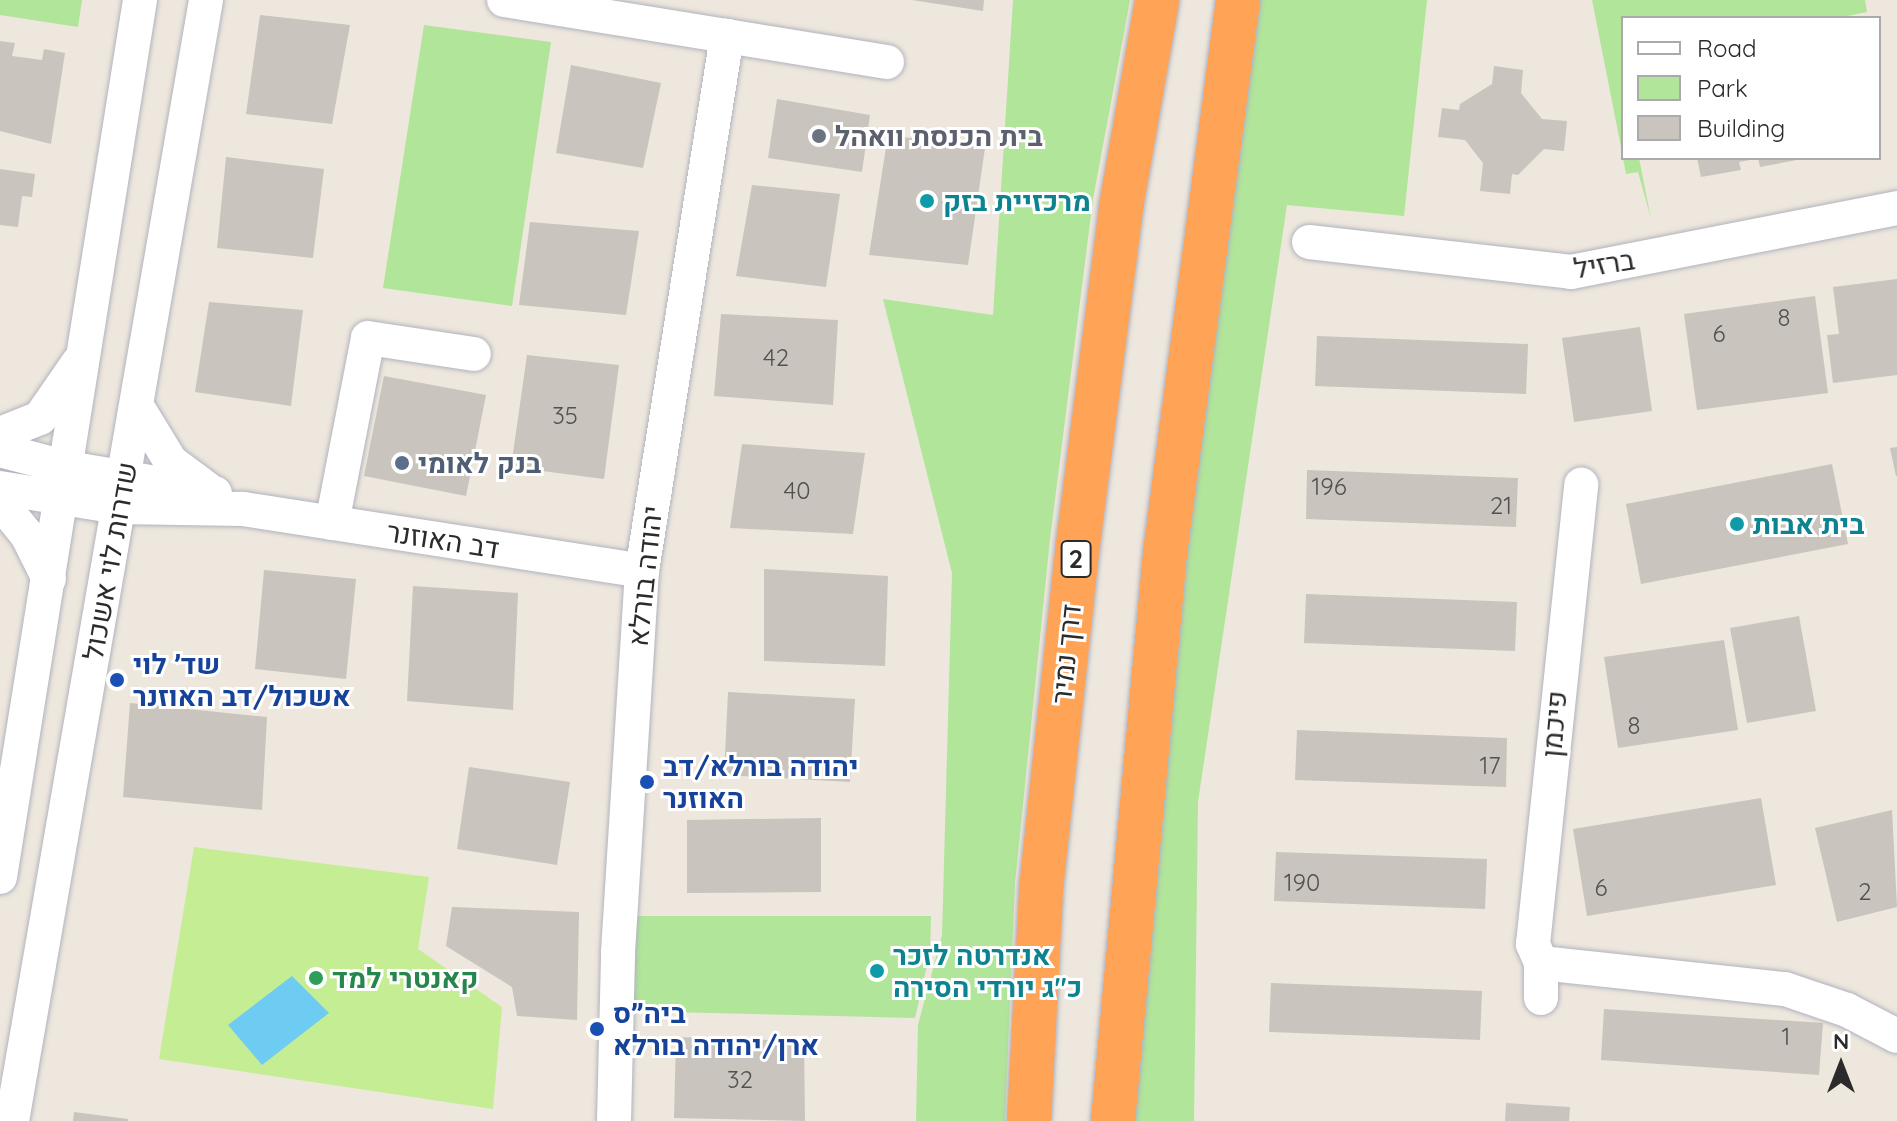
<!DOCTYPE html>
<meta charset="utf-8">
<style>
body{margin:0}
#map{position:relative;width:1897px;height:1121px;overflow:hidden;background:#eee7dd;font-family:Quicksand,Heebo,sans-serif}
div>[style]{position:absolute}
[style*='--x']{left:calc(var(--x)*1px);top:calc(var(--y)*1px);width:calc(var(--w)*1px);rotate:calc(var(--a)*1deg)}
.green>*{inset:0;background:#b1e599}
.pitch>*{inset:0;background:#c5ed94}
.water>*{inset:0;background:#6ecbf2}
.building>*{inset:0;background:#c9c4bd}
.roads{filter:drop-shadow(0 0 2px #b1b3bf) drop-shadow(0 0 2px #b1b3bf)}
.minor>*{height:34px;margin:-17px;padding:0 17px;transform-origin:17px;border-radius:17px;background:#fff}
.highway>*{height:44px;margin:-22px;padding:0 22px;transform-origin:22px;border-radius:22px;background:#ffa457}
.dots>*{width:22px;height:22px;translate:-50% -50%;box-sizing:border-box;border:4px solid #fff;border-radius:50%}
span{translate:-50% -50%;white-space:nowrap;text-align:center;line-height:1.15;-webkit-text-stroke:6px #fff;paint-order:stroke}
.number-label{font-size:24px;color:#525150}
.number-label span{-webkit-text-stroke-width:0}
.shield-label span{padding:2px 6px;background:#fff;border:2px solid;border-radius:6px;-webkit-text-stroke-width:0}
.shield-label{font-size:26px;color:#2b2b2b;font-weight:700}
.worship-label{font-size:28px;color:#5b616d;font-weight:700}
.left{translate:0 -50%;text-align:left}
.culture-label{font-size:28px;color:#0d838f;font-weight:700}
.street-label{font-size:28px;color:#2b2b2b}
.service-label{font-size:28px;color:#4e5e75;font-weight:700}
.transit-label{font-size:28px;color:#164399;font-weight:700}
.leisure-label{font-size:28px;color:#27864d;font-weight:700}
.legend{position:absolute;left:1621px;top:16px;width:260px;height:144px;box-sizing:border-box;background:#fff;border:2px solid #aaa;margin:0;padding:10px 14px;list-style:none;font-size:24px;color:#2b2b2b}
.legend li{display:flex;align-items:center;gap:16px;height:40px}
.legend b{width:40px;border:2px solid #aaa}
.north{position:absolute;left:1801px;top:1025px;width:80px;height:80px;-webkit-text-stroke:6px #fff;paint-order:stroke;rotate:0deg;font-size:22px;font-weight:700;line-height:32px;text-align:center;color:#2b2b2b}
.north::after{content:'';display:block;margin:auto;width:28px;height:36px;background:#2b2b2b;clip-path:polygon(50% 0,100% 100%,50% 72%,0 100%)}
</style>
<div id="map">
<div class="green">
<i style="clip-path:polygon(0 0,82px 0,78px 27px,0 15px)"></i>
<i style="clip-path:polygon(1013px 0,1130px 0,1093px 199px,1050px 539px,1015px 883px,1005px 1121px,916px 1121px,918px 1025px,942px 935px,952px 573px,883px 299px,993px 315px)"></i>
<i style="clip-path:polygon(1257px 0,1427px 0,1404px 216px,1287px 205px,1198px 802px,1194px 1121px,1128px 1121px,1155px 802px)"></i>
<i style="clip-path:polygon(1592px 0,1865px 0,1867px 12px,1837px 18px,1623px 18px,1623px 157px)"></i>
<i style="clip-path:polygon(424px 25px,551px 42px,512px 306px,383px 288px)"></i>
<i style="clip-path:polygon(1623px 158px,1639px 158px,1651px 219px,1638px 172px,1626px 174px)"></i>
<i style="clip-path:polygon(629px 916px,931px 916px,930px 953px,915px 1018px,627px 1011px)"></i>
</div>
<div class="pitch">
<i style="clip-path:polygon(194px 847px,429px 877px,418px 949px,502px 1007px,493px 1109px,159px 1059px)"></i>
</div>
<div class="water">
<i style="clip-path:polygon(292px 976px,329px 1013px,262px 1065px,228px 1025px)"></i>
</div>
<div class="building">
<i style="clip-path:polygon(912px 0,984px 0,983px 11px)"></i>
<i style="clip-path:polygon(260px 15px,350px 25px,332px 124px,246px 114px)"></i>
<i style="clip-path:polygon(0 41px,15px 43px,12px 56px,42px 60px,44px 49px,65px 53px,51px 144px,0 131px)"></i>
<i style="clip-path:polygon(571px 65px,661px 83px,643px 168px,556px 153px)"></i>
<i style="clip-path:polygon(1494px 66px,1523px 70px,1521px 93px,1542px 119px,1567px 121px,1564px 151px,1544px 149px,1518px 175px,1512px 174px,1510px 194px,1480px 191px,1483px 163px,1465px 140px,1438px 137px,1442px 108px,1459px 110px,1460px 104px,1492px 84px)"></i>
<i style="clip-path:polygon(777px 99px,870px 115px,862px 172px,768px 158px)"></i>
<i style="clip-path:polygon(888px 135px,985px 148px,968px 265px,869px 255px)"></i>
<i style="clip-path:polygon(226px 157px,324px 169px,313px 258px,217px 248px)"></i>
<i style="clip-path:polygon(1697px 158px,1754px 158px,1755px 159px,1739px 162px,1741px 170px,1701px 177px)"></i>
<i style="clip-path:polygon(1758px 158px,1797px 158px,1797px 160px,1760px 167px)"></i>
<i style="clip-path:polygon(0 169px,35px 174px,32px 197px,22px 196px,18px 227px,0 225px)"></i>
<i style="clip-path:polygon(752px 185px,840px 194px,826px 287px,736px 276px)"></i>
<i style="clip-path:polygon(530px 222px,639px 231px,626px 315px,519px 305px)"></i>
<i style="clip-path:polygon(1897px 279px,1897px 375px,1833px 383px,1827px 335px,1839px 334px,1833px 287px)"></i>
<i style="clip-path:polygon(1815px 296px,1828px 393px,1697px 410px,1684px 314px)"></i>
<i style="clip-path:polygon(209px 302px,303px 310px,291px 406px,195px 392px)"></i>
<i style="clip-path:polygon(721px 314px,838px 320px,833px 405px,714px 396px)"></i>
<i style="clip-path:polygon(1640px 327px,1652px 411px,1574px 422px,1562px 338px)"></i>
<i style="clip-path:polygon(1317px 336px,1528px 344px,1526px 394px,1315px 386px)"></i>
<i style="clip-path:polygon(527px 355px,619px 365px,604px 479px,511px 467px)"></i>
<i style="clip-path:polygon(384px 376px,486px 395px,466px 496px,364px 476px)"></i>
<i style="clip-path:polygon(742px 444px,865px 453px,853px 534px,730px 528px)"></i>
<i style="clip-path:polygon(1897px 447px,1897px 476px,1896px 476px,1890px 448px)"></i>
<i style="clip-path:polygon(1832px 464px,1848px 544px,1641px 584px,1626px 504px)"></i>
<i style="clip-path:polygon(1307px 470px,1518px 478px,1516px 527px,1306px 519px)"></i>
<i style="clip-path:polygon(764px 569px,888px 576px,885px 666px,764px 661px)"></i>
<i style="clip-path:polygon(264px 570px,356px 579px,346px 679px,255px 669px)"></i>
<i style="clip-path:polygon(413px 586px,518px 593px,513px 710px,407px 701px)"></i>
<i style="clip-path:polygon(1306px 594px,1517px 602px,1515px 651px,1304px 643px)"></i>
<i style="clip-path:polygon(1799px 616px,1816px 711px,1747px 723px,1730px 628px)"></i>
<i style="clip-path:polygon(1724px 640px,1738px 730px,1618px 748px,1604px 657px)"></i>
<i style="clip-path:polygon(728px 692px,855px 699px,850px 782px,724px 775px)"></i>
<i style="clip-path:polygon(130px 703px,267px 717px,262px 810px,123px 797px)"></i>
<i style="clip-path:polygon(1297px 730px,1507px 738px,1506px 787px,1295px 780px)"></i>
<i style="clip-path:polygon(469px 767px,570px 782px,557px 865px,457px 849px)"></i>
<i style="clip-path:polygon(1761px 798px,1776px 885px,1587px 916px,1573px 829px)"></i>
<i style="clip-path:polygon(1892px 810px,1897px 907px,1837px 922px,1815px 828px)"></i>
<i style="clip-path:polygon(821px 818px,821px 892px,687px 893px,687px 820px)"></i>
<i style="clip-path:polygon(1276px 852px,1487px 859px,1485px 909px,1274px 901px)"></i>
<i style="clip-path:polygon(452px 907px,579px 912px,577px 1020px,517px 1016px,512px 987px,446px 946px)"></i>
<i style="clip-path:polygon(1271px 983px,1482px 991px,1480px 1040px,1269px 1032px)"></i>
<i style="clip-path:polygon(1604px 1009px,1823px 1023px,1819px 1075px,1601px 1060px)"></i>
<i style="clip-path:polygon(676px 1037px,804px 1041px,805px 1121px,674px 1118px)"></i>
<i style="clip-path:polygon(1506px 1103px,1570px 1107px,1569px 1121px,1505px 1121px)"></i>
<i style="clip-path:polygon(74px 1112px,128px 1119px,128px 1121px,73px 1121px)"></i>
</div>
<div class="roads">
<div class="minor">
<i style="--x:504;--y:0;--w:388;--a:9.2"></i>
<i style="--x:1309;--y:242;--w:264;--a:6.5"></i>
<i style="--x:1571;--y:272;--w:332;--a:-11.1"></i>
<i style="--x:138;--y:408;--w:63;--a:58.6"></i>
<i style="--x:171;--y:462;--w:44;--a:36.6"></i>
<i style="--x:0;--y:434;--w:43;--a:-21.8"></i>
<i style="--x:40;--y:418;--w:67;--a:-55.4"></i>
<i style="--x:0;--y:450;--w:70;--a:14.8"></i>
<i style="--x:68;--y:468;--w:149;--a:9.7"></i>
<i style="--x:0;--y:488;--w:120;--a:9.1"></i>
<i style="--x:118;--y:507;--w:125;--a:0.9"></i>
<i style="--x:243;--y:509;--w:404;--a:8.8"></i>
<i style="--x:0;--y:502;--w:43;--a:50.7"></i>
<i style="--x:27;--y:535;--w:49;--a:63.4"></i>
<i style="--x:332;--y:523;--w:188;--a:-79"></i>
<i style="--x:368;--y:338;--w:107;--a:8.6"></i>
<i style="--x:0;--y:877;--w:888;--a:-80.93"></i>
<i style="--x:1541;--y:963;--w:245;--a:6.1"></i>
<i style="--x:1785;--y:989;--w:65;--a:18.7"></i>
<i style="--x:1847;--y:1010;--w:56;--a:27.5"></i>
<i style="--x:1541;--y:998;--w:35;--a:-90"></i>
<i style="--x:1541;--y:963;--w:21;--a:-113"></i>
<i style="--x:1533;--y:944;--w:462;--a:-84"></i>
<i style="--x:12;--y:1121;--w:1138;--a:-80.18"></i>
<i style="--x:614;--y:1121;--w:169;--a:-88.6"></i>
<i style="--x:618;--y:952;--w:382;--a:-86.4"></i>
<i style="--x:642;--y:571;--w:542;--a:-80.97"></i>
</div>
<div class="highway">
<i style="--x:1029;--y:1121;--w:232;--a:-87"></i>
<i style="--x:1041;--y:889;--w:347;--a:-83.9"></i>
<i style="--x:1078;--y:544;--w:340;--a:-82.7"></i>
<i style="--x:1121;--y:207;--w:210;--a:-80.1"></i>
<i style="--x:1113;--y:1121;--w:570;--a:-84.77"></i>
<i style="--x:1165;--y:553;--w:558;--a:-82.48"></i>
</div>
</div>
<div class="dots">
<i style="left:819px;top:136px;background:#6b7280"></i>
<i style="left:927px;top:201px;background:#0f9aa8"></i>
<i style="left:402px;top:463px;background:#5c6f8a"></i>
<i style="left:1737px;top:524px;background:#0f9aa8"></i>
<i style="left:117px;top:680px;background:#1a4fb4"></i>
<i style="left:647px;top:782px;background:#1a4fb4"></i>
<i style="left:877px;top:971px;background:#0f9aa8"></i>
<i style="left:316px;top:978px;background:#2e9e5b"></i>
<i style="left:597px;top:1029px;background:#1a4fb4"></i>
</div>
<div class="number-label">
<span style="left:1784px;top:318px">8</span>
<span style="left:1719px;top:334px">6</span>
<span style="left:776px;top:358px">42</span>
<span style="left:565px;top:416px">35</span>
<span style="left:1329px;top:487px">196</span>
<span style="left:797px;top:491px">40</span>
<span style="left:1501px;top:506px">21</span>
<span style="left:1634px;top:726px">8</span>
<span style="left:1490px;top:766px">17</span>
<span style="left:1302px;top:883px">190</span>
<span style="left:1601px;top:888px">6</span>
<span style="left:1865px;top:892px">2</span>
<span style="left:1786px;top:1037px">1</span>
<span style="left:740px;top:1080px">32</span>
</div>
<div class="shield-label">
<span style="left:1076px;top:559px">2</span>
</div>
<div class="worship-label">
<span class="left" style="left:835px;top:136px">בית הכנסת וואהל</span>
</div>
<div class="culture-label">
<span class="left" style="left:943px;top:201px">מרכזיית בזק</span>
<span class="left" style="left:1753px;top:524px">בית אבות</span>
<span class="left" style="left:893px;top:971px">אנדרטה לזכר<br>כ"ג יורדי הסירה</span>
</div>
<div class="street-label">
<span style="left:1604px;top:264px;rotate:-9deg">ברזיל</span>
<span style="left:443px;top:540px;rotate:9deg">דב האוזנר</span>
<span style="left:110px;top:561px;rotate:-80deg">שדרות לוי אשכול</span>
<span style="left:645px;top:576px;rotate:-84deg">יהודה בורלא</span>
<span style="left:1066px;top:654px;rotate:-84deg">דרך נמיר</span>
<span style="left:1554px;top:724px;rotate:-85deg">פיכמן</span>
</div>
<div class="service-label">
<span class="left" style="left:418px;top:463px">בנק לאומי</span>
</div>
<div class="transit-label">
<span class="left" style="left:133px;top:680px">שד׳ לוי<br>אשכול/דב האוזנר</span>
<span class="left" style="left:663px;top:782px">יהודה בורלא/דב<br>האוזנר</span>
<span class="left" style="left:613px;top:1029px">ביה״ס<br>ארן/יהודה בורלא</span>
</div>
<div class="leisure-label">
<span class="left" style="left:332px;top:978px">קאנטרי למד</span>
</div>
<ul class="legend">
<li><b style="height:10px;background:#fff"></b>Road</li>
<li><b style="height:22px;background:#b1e599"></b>Park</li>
<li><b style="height:22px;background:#c9c4bd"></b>Building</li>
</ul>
<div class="north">N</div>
</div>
